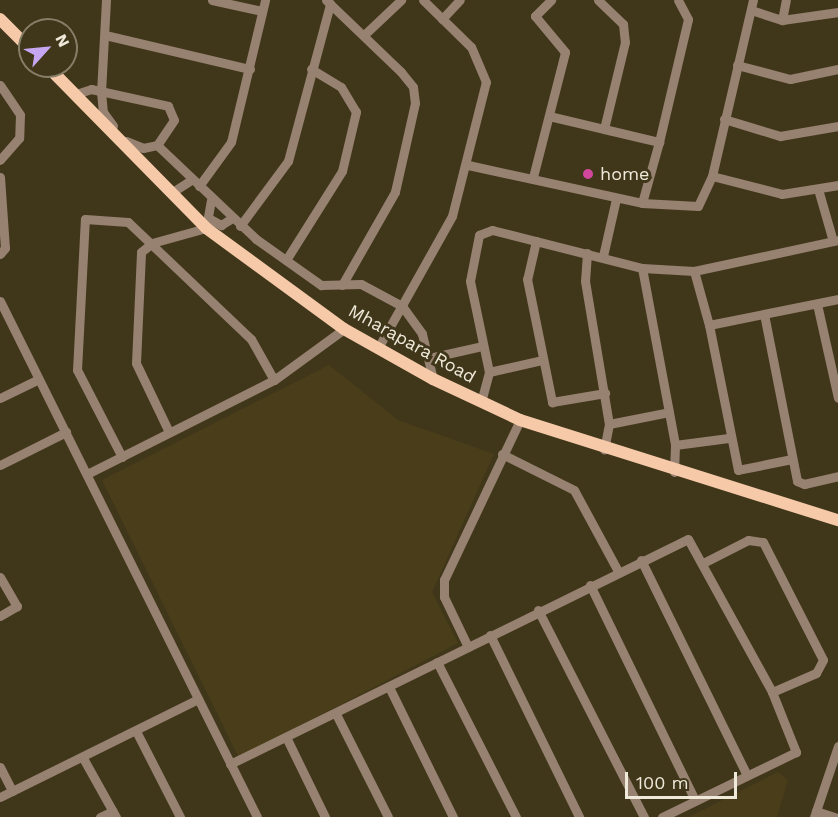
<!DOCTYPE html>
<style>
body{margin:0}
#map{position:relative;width:838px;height:817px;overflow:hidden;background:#40371b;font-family:"Work Sans",sans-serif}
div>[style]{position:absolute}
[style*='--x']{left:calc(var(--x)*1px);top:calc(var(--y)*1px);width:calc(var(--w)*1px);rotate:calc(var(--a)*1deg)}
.built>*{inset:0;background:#493d1a}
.minor>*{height:9px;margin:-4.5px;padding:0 4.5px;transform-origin:4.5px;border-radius:4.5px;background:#978171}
.major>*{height:12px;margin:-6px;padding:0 6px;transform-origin:6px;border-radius:6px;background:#f6caa9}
.dots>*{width:16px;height:16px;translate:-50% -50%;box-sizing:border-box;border:3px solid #40371b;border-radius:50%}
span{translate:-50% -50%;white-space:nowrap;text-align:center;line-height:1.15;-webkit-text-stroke:6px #40371b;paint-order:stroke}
.poi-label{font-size:18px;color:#efe9d9}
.left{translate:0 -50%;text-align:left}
.street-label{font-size:18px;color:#efe9d9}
.north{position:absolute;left:18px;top:18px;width:60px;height:60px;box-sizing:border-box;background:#40371b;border:2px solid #867e67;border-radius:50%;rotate:63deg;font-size:16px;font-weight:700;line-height:24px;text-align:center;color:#efe9d9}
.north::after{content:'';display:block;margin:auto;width:21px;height:27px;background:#c6a6f0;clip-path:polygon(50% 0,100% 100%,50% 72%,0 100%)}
.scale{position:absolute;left:625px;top:772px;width:112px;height:27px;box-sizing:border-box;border:3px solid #efe9d9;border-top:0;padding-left:8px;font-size:18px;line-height:21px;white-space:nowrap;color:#efe9d9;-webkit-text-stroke:4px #40371b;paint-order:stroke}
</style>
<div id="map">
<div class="built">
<i style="clip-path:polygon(329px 365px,398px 420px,494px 454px,432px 592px,458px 643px,239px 758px,102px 480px)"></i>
<i style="clip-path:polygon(778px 772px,788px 780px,777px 817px,689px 817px)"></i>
</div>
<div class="minor">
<i style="--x:106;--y:0;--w:91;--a:93.1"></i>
<i style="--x:101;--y:91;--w:21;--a:85"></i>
<i style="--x:103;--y:112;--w:17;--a:54"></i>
<i style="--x:212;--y:0;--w:51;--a:12.4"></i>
<i style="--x:326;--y:0;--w:104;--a:43.8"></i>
<i style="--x:401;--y:72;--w:19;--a:51"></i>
<i style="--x:413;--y:87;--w:16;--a:83"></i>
<i style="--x:415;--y:103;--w:91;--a:102.7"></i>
<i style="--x:395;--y:192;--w:107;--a:119.7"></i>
<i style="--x:598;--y:0;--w:35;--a:44"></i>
<i style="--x:623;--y:24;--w:18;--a:84"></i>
<i style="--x:625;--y:42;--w:89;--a:103.6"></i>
<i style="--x:604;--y:129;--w:57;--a:13.3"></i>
<i style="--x:659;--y:142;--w:63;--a:105.6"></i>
<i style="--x:751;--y:10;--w:33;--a:18"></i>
<i style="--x:782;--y:20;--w:20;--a:-79"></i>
<i style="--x:442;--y:19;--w:26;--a:-47"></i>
<i style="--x:782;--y:20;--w:57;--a:-8.1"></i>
<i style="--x:365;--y:34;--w:50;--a:-43.4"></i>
<i style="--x:105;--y:35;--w:149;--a:13.2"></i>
<i style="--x:737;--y:65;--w:55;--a:14.8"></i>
<i style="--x:790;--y:79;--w:49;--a:-11.8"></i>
<i style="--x:0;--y:85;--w:36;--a:56"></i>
<i style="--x:20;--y:115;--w:23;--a:92"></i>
<i style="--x:19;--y:138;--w:29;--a:131"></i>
<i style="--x:76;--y:94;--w:16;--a:-18"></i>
<i style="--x:91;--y:89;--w:79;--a:12.4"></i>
<i style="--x:168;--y:106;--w:15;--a:67"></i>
<i style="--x:174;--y:120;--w:30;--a:124"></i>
<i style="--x:549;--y:116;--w:57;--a:13.3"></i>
<i style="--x:724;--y:119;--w:59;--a:16.9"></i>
<i style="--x:780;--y:136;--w:59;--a:-9.8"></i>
<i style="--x:126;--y:141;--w:18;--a:22"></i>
<i style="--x:143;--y:148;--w:14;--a:-12"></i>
<i style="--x:157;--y:145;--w:137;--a:43.5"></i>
<i style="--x:256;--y:239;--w:80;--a:35.3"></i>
<i style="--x:321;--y:285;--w:40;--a:-1.4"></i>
<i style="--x:361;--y:284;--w:47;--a:28.2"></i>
<i style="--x:402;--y:306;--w:34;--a:54"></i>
<i style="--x:422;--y:334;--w:46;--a:76.3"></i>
<i style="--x:659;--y:142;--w:126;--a:-76.7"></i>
<i style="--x:688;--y:19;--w:21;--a:-118"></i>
<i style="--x:468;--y:165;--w:178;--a:12.3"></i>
<i style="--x:642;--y:203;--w:56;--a:3.1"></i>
<i style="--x:698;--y:206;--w:33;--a:-65"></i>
<i style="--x:712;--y:176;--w:181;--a:-76.9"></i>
<i style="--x:712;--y:176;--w:72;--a:14.4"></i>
<i style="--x:782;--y:194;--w:57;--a:-9.1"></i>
<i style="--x:0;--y:177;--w:71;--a:86"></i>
<i style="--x:5;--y:248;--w:8;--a:130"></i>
<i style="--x:533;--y:177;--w:129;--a:-75.6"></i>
<i style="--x:565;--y:52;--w:47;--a:-129.8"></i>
<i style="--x:535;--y:16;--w:23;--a:-45"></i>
<i style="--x:199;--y:186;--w:54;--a:-54"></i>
<i style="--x:231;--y:142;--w:146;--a:-76.5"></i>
<i style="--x:818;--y:189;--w:54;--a:73.9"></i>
<i style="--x:171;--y:193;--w:24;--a:-33"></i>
<i style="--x:210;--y:219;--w:13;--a:29"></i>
<i style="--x:221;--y:225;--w:13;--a:-32"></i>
<i style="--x:240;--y:226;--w:81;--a:-53.6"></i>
<i style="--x:288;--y:161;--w:163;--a:-75"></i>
<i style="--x:536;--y:241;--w:39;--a:103"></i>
<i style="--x:527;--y:279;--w:126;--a:78.5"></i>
<i style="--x:552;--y:402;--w:54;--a:-9.6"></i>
<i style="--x:587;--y:253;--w:28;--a:94"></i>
<i style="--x:585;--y:281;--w:145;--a:80.5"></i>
<i style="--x:609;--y:424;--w:26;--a:101"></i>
<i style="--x:603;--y:256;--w:58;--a:-77.2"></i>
<i style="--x:286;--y:260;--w:105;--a:-57.8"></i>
<i style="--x:342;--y:171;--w:61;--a:-76.7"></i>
<i style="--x:356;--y:112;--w:29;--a:-121"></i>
<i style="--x:341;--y:87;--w:35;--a:-149"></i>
<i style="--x:642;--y:268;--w:180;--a:79.4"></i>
<i style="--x:675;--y:445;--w:27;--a:92"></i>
<i style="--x:694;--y:271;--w:56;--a:74.5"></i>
<i style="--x:0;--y:301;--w:576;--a:63.52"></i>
<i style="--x:817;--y:304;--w:96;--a:77.4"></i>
<i style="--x:764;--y:314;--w:170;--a:78.8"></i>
<i style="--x:797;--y:481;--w:8;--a:23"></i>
<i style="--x:804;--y:484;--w:35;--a:-13"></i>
<i style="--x:378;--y:348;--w:151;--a:-60.7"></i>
<i style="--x:452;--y:216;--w:138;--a:-75.8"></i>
<i style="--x:486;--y:82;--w:38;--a:-113"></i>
<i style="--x:471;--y:47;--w:67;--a:-135.6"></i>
<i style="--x:429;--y:358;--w:54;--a:-12.8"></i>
<i style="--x:489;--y:372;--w:54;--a:-12.8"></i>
<i style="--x:0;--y:398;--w:43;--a:-26"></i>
<i style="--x:481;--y:402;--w:31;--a:-75"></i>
<i style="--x:489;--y:372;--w:93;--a:-101.8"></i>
<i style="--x:470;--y:281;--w:47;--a:-78.9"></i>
<i style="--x:479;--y:235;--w:14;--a:-21"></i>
<i style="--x:492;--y:230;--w:155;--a:14.2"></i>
<i style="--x:642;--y:268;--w:52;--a:3.3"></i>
<i style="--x:694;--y:271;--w:147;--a:-12.1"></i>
<i style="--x:609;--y:424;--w:61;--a:-11.3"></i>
<i style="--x:169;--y:432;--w:76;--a:-115.6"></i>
<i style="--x:136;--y:363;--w:111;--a:-87.4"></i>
<i style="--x:141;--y:252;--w:14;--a:-39"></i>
<i style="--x:152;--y:243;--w:56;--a:-15.5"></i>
<i style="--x:206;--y:228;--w:28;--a:-80"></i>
<i style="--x:675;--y:445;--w:54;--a:-7.4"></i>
<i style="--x:502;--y:454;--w:80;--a:26.6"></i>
<i style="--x:574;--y:490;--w:92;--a:61.5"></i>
<i style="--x:122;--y:457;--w:98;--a:-117.3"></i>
<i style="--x:77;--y:370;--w:151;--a:-87"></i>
<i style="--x:85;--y:219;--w:43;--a:4"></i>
<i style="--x:128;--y:222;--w:170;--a:43.6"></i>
<i style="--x:251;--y:339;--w:47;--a:60.7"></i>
<i style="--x:792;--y:459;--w:55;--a:168.5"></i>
<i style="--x:738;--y:470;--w:148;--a:-101.3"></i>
<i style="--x:709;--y:325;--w:132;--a:-11.4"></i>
<i style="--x:0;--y:465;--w:74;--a:-26.6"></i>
<i style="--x:87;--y:474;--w:209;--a:-26.7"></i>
<i style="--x:274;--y:380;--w:87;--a:-36.1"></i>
<i style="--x:641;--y:560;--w:240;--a:63.8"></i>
<i style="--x:705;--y:562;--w:48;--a:-27.1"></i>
<i style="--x:748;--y:540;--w:15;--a:8"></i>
<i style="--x:763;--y:542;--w:132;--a:63"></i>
<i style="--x:823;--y:660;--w:15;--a:118"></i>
<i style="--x:816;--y:673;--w:48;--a:156.6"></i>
<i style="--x:0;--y:577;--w:34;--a:60"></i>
<i style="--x:17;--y:606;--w:20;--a:150"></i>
<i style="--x:590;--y:585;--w:239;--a:64"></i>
<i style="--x:538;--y:610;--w:233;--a:62.9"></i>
<i style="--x:490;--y:635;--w:203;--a:63.9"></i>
<i style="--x:468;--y:647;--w:55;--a:-115.6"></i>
<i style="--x:444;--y:597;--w:17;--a:-90"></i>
<i style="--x:444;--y:580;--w:177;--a:-64.6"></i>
<i style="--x:437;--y:662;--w:174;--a:63"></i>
<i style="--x:389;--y:687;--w:145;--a:63.8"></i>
<i style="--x:336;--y:714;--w:115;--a:63.2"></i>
<i style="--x:136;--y:731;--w:97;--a:62.9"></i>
<i style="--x:286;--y:737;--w:89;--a:64"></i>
<i style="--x:83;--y:758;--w:68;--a:60.8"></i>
<i style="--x:230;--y:764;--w:510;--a:-26.16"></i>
<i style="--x:688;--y:539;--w:175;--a:61.2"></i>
<i style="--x:772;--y:692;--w:65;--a:68.2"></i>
<i style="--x:796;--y:752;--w:149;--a:154.1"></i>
<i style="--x:0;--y:767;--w:27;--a:63"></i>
<i style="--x:0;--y:797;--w:221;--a:-26.3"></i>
<i style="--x:816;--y:811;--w:20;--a:18"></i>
<i style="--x:100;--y:817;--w:14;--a:-25"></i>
<i style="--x:814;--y:817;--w:75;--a:-71.3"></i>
</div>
<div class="major">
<i style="--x:0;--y:19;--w:42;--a:45"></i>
<i style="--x:47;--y:66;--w:227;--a:45.5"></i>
<i style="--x:206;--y:228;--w:171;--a:36.2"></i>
<i style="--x:344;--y:329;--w:102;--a:29.3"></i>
<i style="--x:433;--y:379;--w:96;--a:25.2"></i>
<i style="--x:520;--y:420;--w:333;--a:17.5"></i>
</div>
<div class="dots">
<i style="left:588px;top:174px;background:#d1479c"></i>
</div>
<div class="poi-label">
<span class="left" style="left:600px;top:174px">home</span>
</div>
<div class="street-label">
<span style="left:412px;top:344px;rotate:29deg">Mharapara Road</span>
</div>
<div class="north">N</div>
<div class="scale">100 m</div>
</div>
